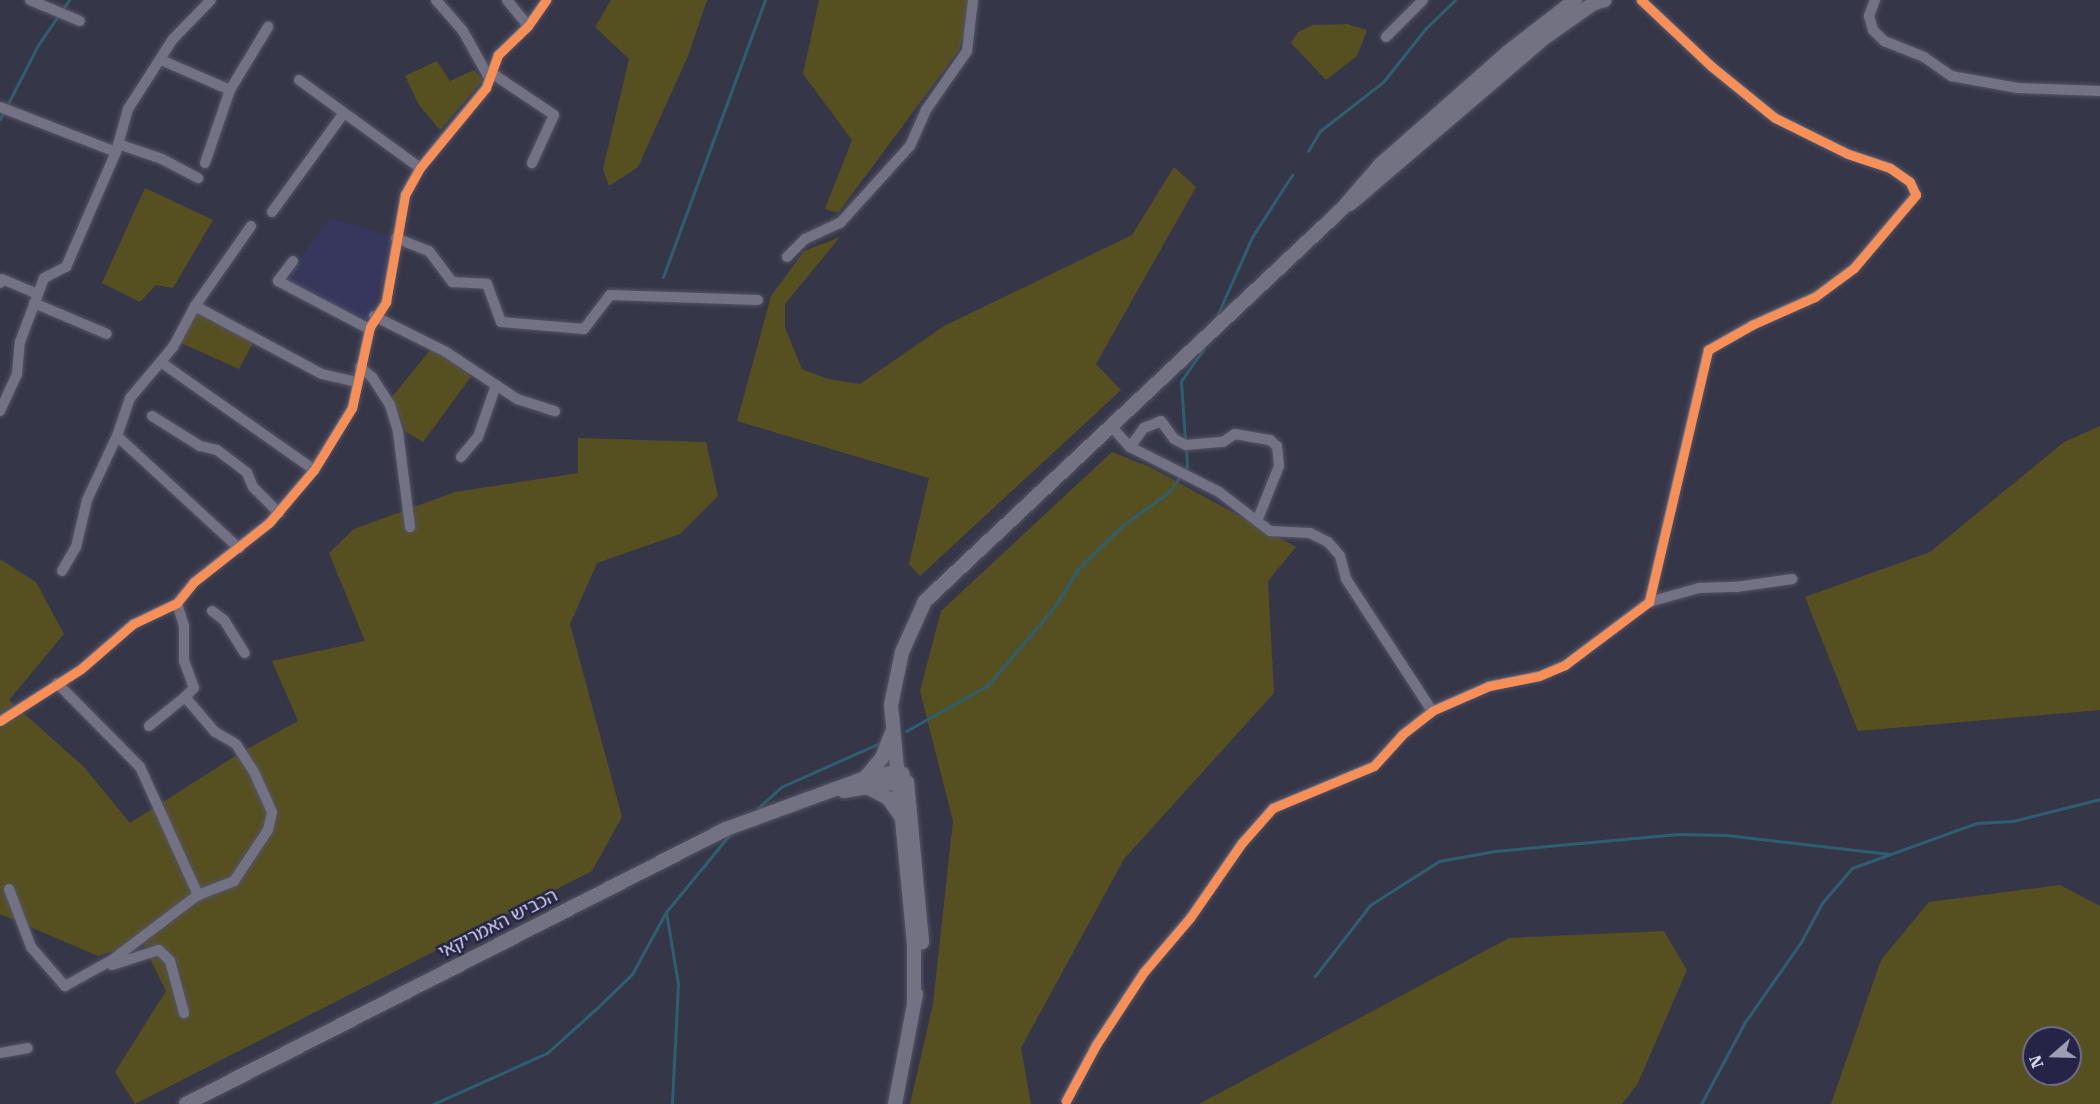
<!DOCTYPE html>
<meta charset="utf-8">
<style>
body{margin:0}
#map{position:relative;width:2100px;height:1104px;overflow:hidden;background:#363649;font-family:"Roboto Serif","Noto Sans Hebrew",serif}
div>[style]{position:absolute}
[style*='--x']{left:calc(var(--x)*1px);top:calc(var(--y)*1px);width:calc(var(--w)*1px);rotate:calc(var(--a)*1deg)}
.built>*{inset:0;background:#37375d}
.green>*{inset:0;background:#565020}
.stream>*{height:3px;margin:-1.5px;padding:0 1.5px;transform-origin:1.5px;border-radius:1.5px;background:#2e5f70}
.roads{filter:drop-shadow(0 0 2px #545465) drop-shadow(0 0 2px #545465)}
.minor>*{height:10px;margin:-5px;padding:0 5px;transform-origin:5px;border-radius:5px;background:#727284}
.major>*{height:14px;margin:-7px;padding:0 7px;transform-origin:7px;border-radius:7px;background:#727282}
.cycleway>*{height:9px;margin:-4.5px;padding:0 4.5px;transform-origin:4.5px;border-radius:4.5px;background:#f78f57}
span{translate:-50% -50%;white-space:nowrap;text-align:center;line-height:1.15;-webkit-text-stroke:5px #252446;paint-order:stroke}
.street-label{font-size:18px;color:#d4d6ec}
.north{position:absolute;left:2022px;top:1026px;width:60px;height:60px;box-sizing:border-box;background:#252446;border:2px solid #6b6b88;border-radius:50%;rotate:250deg;font-size:16px;font-weight:700;line-height:24px;text-align:center;color:#d4d6ec}
.north::after{content:'';display:block;margin:auto;width:21px;height:27px;background:#9d9eb3;clip-path:polygon(50% 0,100% 100%,50% 72%,0 100%)}
</style>
<div id="map">
<div class="built">
<i style="clip-path:polygon(330px 218px,391px 236px,387px 270px,367px 322px,284px 281px)"></i>
</div>
<div class="green">
<i style="clip-path:polygon(611px 0,707px 0,688px 56px,638px 167px,609px 186px,603px 169px,629px 59px,595px 27px)"></i>
<i style="clip-path:polygon(819px 0,976px 0,959px 50px,838px 213px,825px 209px,852px 140px,803px 74px)"></i>
<i style="clip-path:polygon(1347px 24px,1367px 30px,1357px 56px,1326px 80px,1291px 43px,1298px 32px,1313px 25px)"></i>
<i style="clip-path:polygon(437px 61px,450px 81px,474px 70px,483px 80px,440px 130px,419px 105px,405px 76px)"></i>
<i style="clip-path:polygon(1174px 167px,1196px 187px,1096px 364px,1121px 390px,920px 576px,909px 564px,929px 478px,737px 421px,771px 296px,804px 251px,840px 237px,785px 304px,785px 328px,802px 369px,828px 379px,860px 384px,944px 326px,1132px 235px)"></i>
<i style="clip-path:polygon(145px 188px,213px 220px,173px 288px,156px 285px,140px 302px,102px 283px)"></i>
<i style="clip-path:polygon(197px 311px,254px 341px,239px 369px,181px 343px)"></i>
<i style="clip-path:polygon(431px 349px,473px 374px,423px 442px,406px 432px,392px 397px)"></i>
<i style="clip-path:polygon(2100px 426px,2100px 710px,1858px 731px,1805px 597px,1930px 552px,2064px 442px)"></i>
<i style="clip-path:polygon(578px 438px,706px 442px,718px 496px,680px 534px,597px 563px,570px 624px,622px 817px,592px 871px,135px 1104px,115px 1072px,166px 991px,142px 942px,98px 956px,0 914px,0 559px,36px 582px,64px 634px,9px 700px,84px 767px,130px 823px,240px 753px,298px 721px,272px 661px,365px 641px,329px 553px,354px 529px,455px 492px,578px 473px)"></i>
<i style="clip-path:polygon(1112px 452px,1150px 467px,1296px 547px,1268px 581px,1274px 693px,1124px 859px,1021px 1048px,1031px 1104px,910px 1104px,933px 1004px,953px 821px,920px 691px,941px 611px)"></i>
<i style="clip-path:polygon(evenodd,2060px 885px,2100px 906px,2100px 1104px,1831px 1104px,1881px 960px,1929px 902px,2060px 885px,2034px 1038px,2070px 1038px,2070px 1074px,2034px 1074px,2034px 1038px)"></i>
<i style="clip-path:polygon(1664px 931px,1687px 970px,1637px 1085px,1622px 1104px,1199px 1104px,1509px 938px)"></i>
</div>
<div class="stream">
<i style="--x:0;--y:119;--w:83;--a:-62.8"></i>
<i style="--x:38;--y:45;--w:55;--a:-55.4"></i>
<i style="--x:1308;--y:151;--w:23;--a:-59"></i>
<i style="--x:1320;--y:131;--w:80;--a:-37.9"></i>
<i style="--x:1383;--y:82;--w:69;--a:-51.5"></i>
<i style="--x:1426;--y:28;--w:40;--a:-44"></i>
<i style="--x:663;--y:277;--w:295;--a:-69.8"></i>
<i style="--x:1217;--y:316;--w:86;--a:-66.1"></i>
<i style="--x:1252;--y:237;--w:74;--a:-57.2"></i>
<i style="--x:1185;--y:440;--w:59;--a:-93.9"></i>
<i style="--x:1181;--y:381;--w:39;--a:-55"></i>
<i style="--x:906;--y:731;--w:93;--a:-29.1"></i>
<i style="--x:987;--y:686;--w:105;--a:-49.6"></i>
<i style="--x:1055;--y:606;--w:44;--a:-58.1"></i>
<i style="--x:1078;--y:569;--w:63;--a:-44.4"></i>
<i style="--x:1123;--y:525;--w:57;--a:-35.7"></i>
<i style="--x:1169;--y:492;--w:32;--a:-55"></i>
<i style="--x:1187;--y:466;--w:20;--a:-93"></i>
<i style="--x:758;--y:808;--w:31;--a:-42"></i>
<i style="--x:781;--y:787;--w:111;--a:-24"></i>
<i style="--x:666;--y:912;--w:73;--a:80.5"></i>
<i style="--x:678;--y:984;--w:120;--a:92.9"></i>
<i style="--x:1315;--y:976;--w:90;--a:-52.2"></i>
<i style="--x:1370;--y:905;--w:82;--a:-32.5"></i>
<i style="--x:1439;--y:861;--w:57;--a:-10.1"></i>
<i style="--x:1495;--y:851;--w:184;--a:-5.3"></i>
<i style="--x:1678;--y:834;--w:48;--a:1.2"></i>
<i style="--x:1726;--y:835;--w:165;--a:6.6"></i>
<i style="--x:433;--y:1104;--w:125;--a:-24.1"></i>
<i style="--x:547;--y:1053;--w:67;--a:-42"></i>
<i style="--x:597;--y:1008;--w:49;--a:-44.2"></i>
<i style="--x:632;--y:974;--w:71;--a:-61.3"></i>
<i style="--x:666;--y:912;--w:101;--a:-50.6"></i>
<i style="--x:1701;--y:1104;--w:93;--a:-61.8"></i>
<i style="--x:1745;--y:1022;--w:98;--a:-55"></i>
<i style="--x:1801;--y:942;--w:44;--a:-61.7"></i>
<i style="--x:1822;--y:903;--w:46;--a:-49.4"></i>
<i style="--x:1852;--y:868;--w:132;--a:-19.9"></i>
<i style="--x:1976;--y:823;--w:37;--a:-3"></i>
<i style="--x:2013;--y:821;--w:90;--a:-14.2"></i>
</div>
<div class="roads">
<div class="minor">
<i style="--x:30;--y:0;--w:54;--a:22.8"></i>
<i style="--x:436;--y:0;--w:41;--a:48.9"></i>
<i style="--x:463;--y:31;--w:51;--a:60.9"></i>
<i style="--x:507;--y:0;--w:33;--a:51"></i>
<i style="--x:1875;--y:0;--w:17;--a:111"></i>
<i style="--x:1869;--y:16;--w:15;--a:74"></i>
<i style="--x:1873;--y:30;--w:16;--a:45"></i>
<i style="--x:1884;--y:41;--w:43;--a:21.8"></i>
<i style="--x:1924;--y:57;--w:33;--a:35"></i>
<i style="--x:1951;--y:76;--w:68;--a:10.2"></i>
<i style="--x:2018;--y:88;--w:82;--a:2.1"></i>
<i style="--x:1386;--y:37;--w:52;--a:-45"></i>
<i style="--x:161;--y:60;--w:75;--a:23.5"></i>
<i style="--x:490;--y:72;--w:77;--a:33.9"></i>
<i style="--x:554;--y:115;--w:53;--a:114.6"></i>
<i style="--x:299;--y:80;--w:150;--a:36"></i>
<i style="--x:0;--y:107;--w:124;--a:21.2"></i>
<i style="--x:118;--y:144;--w:46;--a:18.8"></i>
<i style="--x:162;--y:159;--w:41;--a:27.8"></i>
<i style="--x:205;--y:163;--w:77;--a:-71.1"></i>
<i style="--x:230;--y:90;--w:74;--a:-58.9"></i>
<i style="--x:272;--y:212;--w:122;--a:-54"></i>
<i style="--x:251;--y:226;--w:98;--a:125"></i>
<i style="--x:195;--y:306;--w:144;--a:28.2"></i>
<i style="--x:322;--y:374;--w:36;--a:13"></i>
<i style="--x:396;--y:238;--w:35;--a:22"></i>
<i style="--x:429;--y:251;--w:39;--a:53"></i>
<i style="--x:452;--y:282;--w:35;--a:3"></i>
<i style="--x:487;--y:284;--w:40;--a:69.8"></i>
<i style="--x:501;--y:322;--w:83;--a:4.8"></i>
<i style="--x:584;--y:329;--w:43;--a:-52.6"></i>
<i style="--x:610;--y:295;--w:148;--a:1.9"></i>
<i style="--x:787;--y:257;--w:25;--a:-45"></i>
<i style="--x:805;--y:239;--w:40;--a:-25"></i>
<i style="--x:841;--y:222;--w:103;--a:-47.8"></i>
<i style="--x:910;--y:146;--w:39;--a:-66"></i>
<i style="--x:926;--y:110;--w:72;--a:-55.2"></i>
<i style="--x:967;--y:51;--w:51;--a:-83.3"></i>
<i style="--x:293;--y:261;--w:25;--a:127"></i>
<i style="--x:278;--y:281;--w:103;--a:27.8"></i>
<i style="--x:0;--y:283;--w:4;--a:-63"></i>
<i style="--x:2;--y:279;--w:39;--a:23"></i>
<i style="--x:34;--y:303;--w:79;--a:23"></i>
<i style="--x:195;--y:306;--w:47;--a:118.2"></i>
<i style="--x:173;--y:347;--w:67;--a:130.1"></i>
<i style="--x:130;--y:398;--w:40;--a:108.9"></i>
<i style="--x:117;--y:436;--w:166;--a:42.6"></i>
<i style="--x:374;--y:316;--w:80;--a:26.6"></i>
<i style="--x:446;--y:352;--w:85;--a:33.5"></i>
<i style="--x:517;--y:399;--w:40;--a:18"></i>
<i style="--x:162;--y:363;--w:186;--a:35.1"></i>
<i style="--x:360;--y:367;--w:16;--a:40"></i>
<i style="--x:372;--y:377;--w:33;--a:57"></i>
<i style="--x:390;--y:405;--w:28;--a:73"></i>
<i style="--x:398;--y:432;--w:96;--a:82.8"></i>
<i style="--x:0;--y:411;--w:41;--a:-65.3"></i>
<i style="--x:17;--y:374;--w:32;--a:-85"></i>
<i style="--x:20;--y:342;--w:68;--a:-69.4"></i>
<i style="--x:44;--y:278;--w:25;--a:-27"></i>
<i style="--x:66;--y:267;--w:125;--a:-66.5"></i>
<i style="--x:116;--y:152;--w:45;--a:-74.4"></i>
<i style="--x:128;--y:109;--w:83;--a:-57.3"></i>
<i style="--x:173;--y:39;--w:54;--a:-45.7"></i>
<i style="--x:152;--y:416;--w:57;--a:32"></i>
<i style="--x:200;--y:446;--w:17;--a:13"></i>
<i style="--x:217;--y:450;--w:38;--a:37"></i>
<i style="--x:247;--y:473;--w:15;--a:67"></i>
<i style="--x:253;--y:487;--w:37;--a:45"></i>
<i style="--x:1110;--y:425;--w:30;--a:48"></i>
<i style="--x:1130;--y:447;--w:100;--a:26.8"></i>
<i style="--x:1219;--y:492;--w:64;--a:37.4"></i>
<i style="--x:1270;--y:531;--w:40;--a:2.9"></i>
<i style="--x:1310;--y:533;--w:20;--a:27"></i>
<i style="--x:1328;--y:542;--w:18;--a:49"></i>
<i style="--x:1340;--y:556;--w:24;--a:75"></i>
<i style="--x:1346;--y:579;--w:158;--a:56.9"></i>
<i style="--x:1130;--y:447;--w:24;--a:-54"></i>
<i style="--x:1144;--y:428;--w:18;--a:-22"></i>
<i style="--x:1161;--y:421;--w:22;--a:54"></i>
<i style="--x:1174;--y:439;--w:13;--a:27"></i>
<i style="--x:1186;--y:445;--w:37;--a:-5"></i>
<i style="--x:1223;--y:442;--w:14;--a:-34"></i>
<i style="--x:1235;--y:434;--w:36;--a:10"></i>
<i style="--x:1270;--y:440;--w:9;--a:41"></i>
<i style="--x:1277;--y:446;--w:20;--a:84"></i>
<i style="--x:1279;--y:466;--w:59;--a:111.8"></i>
<i style="--x:461;--y:457;--w:26;--a:-50"></i>
<i style="--x:478;--y:437;--w:55;--a:-70.9"></i>
<i style="--x:62;--y:571;--w:28;--a:-60"></i>
<i style="--x:76;--y:547;--w:48;--a:-76.8"></i>
<i style="--x:87;--y:500;--w:71;--a:-64.9"></i>
<i style="--x:1649;--y:602;--w:52;--a:-15.6"></i>
<i style="--x:1699;--y:588;--w:37;--a:-2"></i>
<i style="--x:1736;--y:587;--w:57;--a:-8.1"></i>
<i style="--x:212;--y:611;--w:15;--a:37"></i>
<i style="--x:224;--y:620;--w:39;--a:58"></i>
<i style="--x:57;--y:683;--w:118;--a:45.3"></i>
<i style="--x:140;--y:767;--w:141;--a:65.6"></i>
<i style="--x:0;--y:721;--w:96;--a:-32.7"></i>
<i style="--x:81;--y:669;--w:69;--a:-40.9"></i>
<i style="--x:133;--y:624;--w:49;--a:-25.5"></i>
<i style="--x:177;--y:603;--w:27;--a:-51"></i>
<i style="--x:194;--y:582;--w:95;--a:-38.2"></i>
<i style="--x:269;--y:523;--w:70;--a:-49.7"></i>
<i style="--x:314;--y:470;--w:73;--a:-58.5"></i>
<i style="--x:352;--y:408;--w:83;--a:-77.5"></i>
<i style="--x:370;--y:327;--w:30;--a:-57"></i>
<i style="--x:386;--y:302;--w:109;--a:-79.9"></i>
<i style="--x:405;--y:195;--w:31;--a:-61"></i>
<i style="--x:420;--y:168;--w:104;--a:-50.5"></i>
<i style="--x:486;--y:88;--w:35;--a:-70"></i>
<i style="--x:498;--y:55;--w:42;--a:-44"></i>
<i style="--x:528;--y:26;--w:32;--a:-55"></i>
<i style="--x:149;--y:726;--w:46;--a:-38.9"></i>
<i style="--x:9;--y:889;--w:62;--a:69.2"></i>
<i style="--x:31;--y:947;--w:52;--a:48.9"></i>
<i style="--x:65;--y:986;--w:54;--a:-29"></i>
<i style="--x:112;--y:960;--w:108;--a:-37.1"></i>
<i style="--x:198;--y:895;--w:39;--a:-21"></i>
<i style="--x:234;--y:881;--w:61;--a:-56.3"></i>
<i style="--x:268;--y:830;--w:18;--a:-77"></i>
<i style="--x:272;--y:812;--w:44;--a:-114.2"></i>
<i style="--x:254;--y:772;--w:33;--a:-123"></i>
<i style="--x:236;--y:744;--w:24;--a:-150"></i>
<i style="--x:215;--y:732;--w:46;--a:-130.6"></i>
<i style="--x:185;--y:697;--w:13;--a:-45"></i>
<i style="--x:194;--y:688;--w:29;--a:-110"></i>
<i style="--x:184;--y:661;--w:35;--a:-90"></i>
<i style="--x:184;--y:626;--w:24;--a:-107"></i>
<i style="--x:112;--y:965;--w:49;--a:-17.7"></i>
<i style="--x:159;--y:950;--w:16;--a:45"></i>
<i style="--x:170;--y:961;--w:54;--a:74.9"></i>
<i style="--x:0;--y:1053;--w:28;--a:-10"></i>
<i style="--x:1066;--y:1101;--w:64;--a:-61.8"></i>
<i style="--x:1096;--y:1045;--w:87;--a:-56.7"></i>
<i style="--x:1144;--y:972;--w:71;--a:-49.6"></i>
<i style="--x:1190;--y:918;--w:91;--a:-55.3"></i>
<i style="--x:1242;--y:843;--w:47;--a:-48.5"></i>
<i style="--x:1273;--y:808;--w:109;--a:-22.6"></i>
<i style="--x:1374;--y:766;--w:43;--a:-47.8"></i>
<i style="--x:1403;--y:734;--w:37;--a:-38"></i>
<i style="--x:1432;--y:711;--w:62;--a:-23.7"></i>
<i style="--x:1489;--y:686;--w:51;--a:-11.3"></i>
<i style="--x:1539;--y:676;--w:28;--a:-23"></i>
<i style="--x:1565;--y:665;--w:105;--a:-36.9"></i>
<i style="--x:1649;--y:602;--w:259;--a:-76.8"></i>
<i style="--x:1708;--y:350;--w:51;--a:-29.6"></i>
<i style="--x:1752;--y:325;--w:69;--a:-24"></i>
<i style="--x:1815;--y:297;--w:49;--a:-36.6"></i>
<i style="--x:1854;--y:268;--w:96;--a:-49.7"></i>
<i style="--x:1916;--y:195;--w:14;--a:-115"></i>
<i style="--x:1910;--y:182;--w:24;--a:-145"></i>
<i style="--x:1890;--y:168;--w:44;--a:-161.6"></i>
<i style="--x:1848;--y:154;--w:81;--a:-153.7"></i>
<i style="--x:1775;--y:118;--w:82;--a:-140.9"></i>
<i style="--x:1711;--y:66;--w:96;--a:-136.7"></i>
</div>
<div class="major">
<i style="--x:1350;--y:204;--w:259;--a:-40.5"></i>
<i style="--x:1547;--y:36;--w:57;--a:-35.1"></i>
<i style="--x:1594;--y:3;--w:11;--a:-15"></i>
<i style="--x:865;--y:778;--w:26;--a:-50"></i>
<i style="--x:882;--y:758;--w:25;--a:-69"></i>
<i style="--x:907;--y:782;--w:161;--a:84.6"></i>
<i style="--x:869;--y:788;--w:21;--a:28"></i>
<i style="--x:888;--y:798;--w:21;--a:55"></i>
<i style="--x:844;--y:791;--w:54;--a:-9.6"></i>
<i style="--x:897;--y:782;--w:7;--a:-34"></i>
<i style="--x:914;--y:1002;--w:58;--a:-90"></i>
<i style="--x:914;--y:944;--w:240;--a:-95.5"></i>
<i style="--x:891;--y:705;--w:54;--a:-78.3"></i>
<i style="--x:902;--y:652;--w:56;--a:-65.7"></i>
<i style="--x:925;--y:601;--w:571;--a:-43.23"></i>
<i style="--x:1341;--y:210;--w:61;--a:-49"></i>
<i style="--x:1381;--y:164;--w:169;--a:-41.4"></i>
<i style="--x:1508;--y:52;--w:85;--a:-37.8"></i>
<i style="--x:186;--y:1104;--w:606;--a:-26.99"></i>
<i style="--x:726;--y:829;--w:148;--a:-20.1"></i>
<i style="--x:865;--y:778;--w:33;--a:-11"></i>
<i style="--x:897;--y:772;--w:6;--a:18"></i>
<i style="--x:895;--y:1104;--w:112;--a:-79.2"></i>
</div>
</div>
<div class="cycleway">
<i style="--x:0;--y:721;--w:96;--a:-32.7"></i>
<i style="--x:81;--y:669;--w:69;--a:-40.9"></i>
<i style="--x:133;--y:624;--w:49;--a:-25.5"></i>
<i style="--x:177;--y:603;--w:27;--a:-51"></i>
<i style="--x:194;--y:582;--w:95;--a:-38.2"></i>
<i style="--x:269;--y:523;--w:70;--a:-49.7"></i>
<i style="--x:314;--y:470;--w:73;--a:-58.5"></i>
<i style="--x:352;--y:408;--w:83;--a:-77.5"></i>
<i style="--x:370;--y:327;--w:30;--a:-57"></i>
<i style="--x:386;--y:302;--w:109;--a:-79.9"></i>
<i style="--x:405;--y:195;--w:31;--a:-61"></i>
<i style="--x:420;--y:168;--w:104;--a:-50.5"></i>
<i style="--x:486;--y:88;--w:35;--a:-70"></i>
<i style="--x:498;--y:55;--w:42;--a:-44"></i>
<i style="--x:528;--y:26;--w:32;--a:-55"></i>
<i style="--x:1066;--y:1101;--w:64;--a:-61.8"></i>
<i style="--x:1096;--y:1045;--w:87;--a:-56.7"></i>
<i style="--x:1144;--y:972;--w:71;--a:-49.6"></i>
<i style="--x:1190;--y:918;--w:91;--a:-55.3"></i>
<i style="--x:1242;--y:843;--w:47;--a:-48.5"></i>
<i style="--x:1273;--y:808;--w:109;--a:-22.6"></i>
<i style="--x:1374;--y:766;--w:43;--a:-47.8"></i>
<i style="--x:1403;--y:734;--w:37;--a:-38"></i>
<i style="--x:1432;--y:711;--w:62;--a:-23.7"></i>
<i style="--x:1489;--y:686;--w:51;--a:-11.3"></i>
<i style="--x:1539;--y:676;--w:28;--a:-23"></i>
<i style="--x:1565;--y:665;--w:105;--a:-36.9"></i>
<i style="--x:1649;--y:602;--w:259;--a:-76.8"></i>
<i style="--x:1708;--y:350;--w:51;--a:-29.6"></i>
<i style="--x:1752;--y:325;--w:69;--a:-24"></i>
<i style="--x:1815;--y:297;--w:49;--a:-36.6"></i>
<i style="--x:1854;--y:268;--w:96;--a:-49.7"></i>
<i style="--x:1916;--y:195;--w:14;--a:-115"></i>
<i style="--x:1910;--y:182;--w:24;--a:-145"></i>
<i style="--x:1890;--y:168;--w:44;--a:-161.6"></i>
<i style="--x:1848;--y:154;--w:81;--a:-153.7"></i>
<i style="--x:1775;--y:118;--w:82;--a:-140.9"></i>
<i style="--x:1711;--y:66;--w:96;--a:-136.7"></i>
</div>
<div class="street-label">
<span style="left:498px;top:924px;rotate:-27deg">הכביש האמריקאי</span>
</div>
<div class="north">N</div>
</div>
